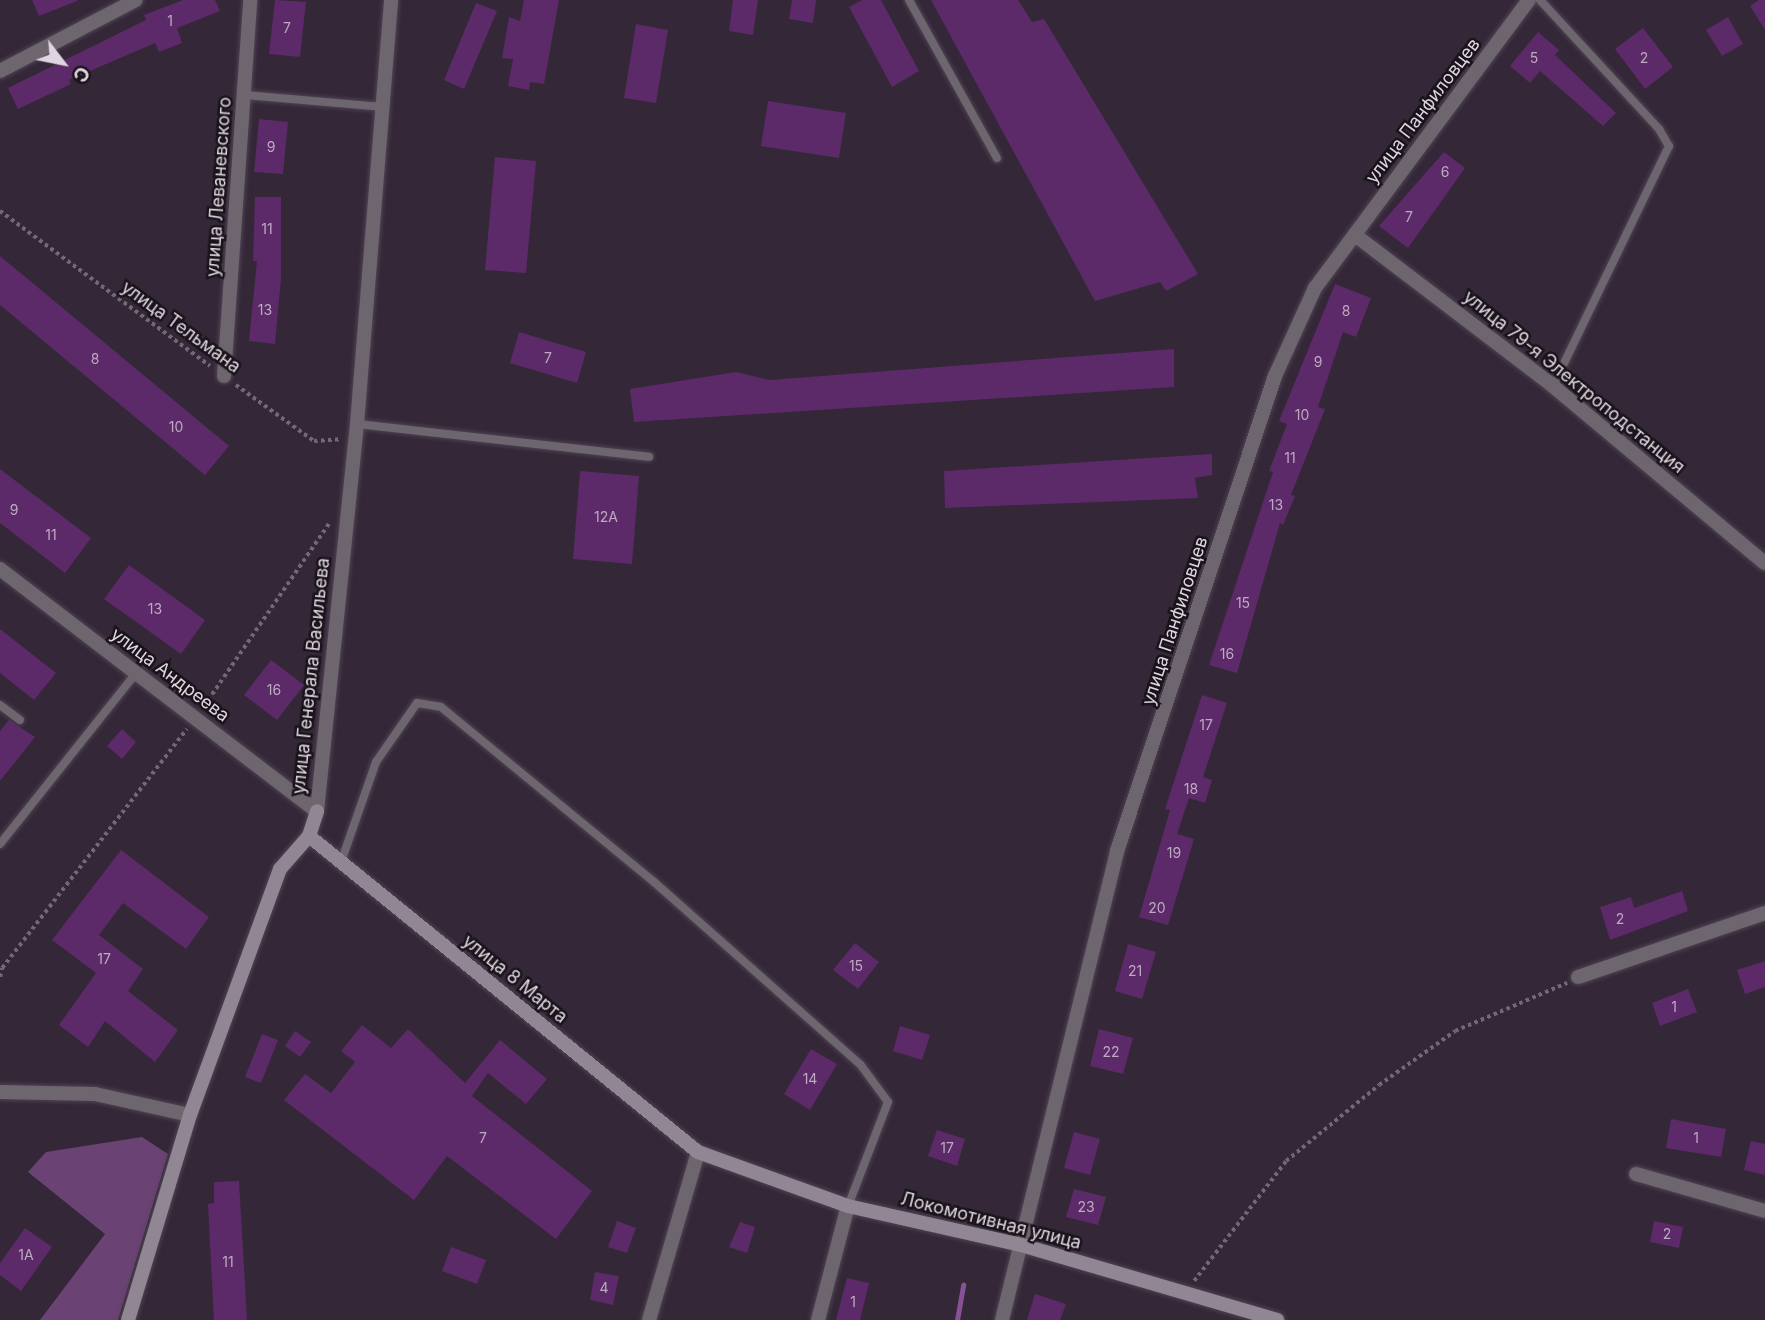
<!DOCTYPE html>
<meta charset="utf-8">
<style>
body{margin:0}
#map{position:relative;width:1765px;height:1320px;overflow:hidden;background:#342738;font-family:Inter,sans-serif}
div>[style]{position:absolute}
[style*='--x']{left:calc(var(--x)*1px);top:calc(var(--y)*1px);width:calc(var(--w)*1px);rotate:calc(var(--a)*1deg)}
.green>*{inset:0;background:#6a4374}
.stream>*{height:5px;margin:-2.5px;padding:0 2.5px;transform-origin:2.5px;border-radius:2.5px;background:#865293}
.building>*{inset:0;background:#5c2a68}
.path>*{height:3.5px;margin-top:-1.75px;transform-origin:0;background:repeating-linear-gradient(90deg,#746877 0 3.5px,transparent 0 7px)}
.roads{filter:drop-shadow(0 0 2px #4f4353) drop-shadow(0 0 2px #4f4353)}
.lane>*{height:8px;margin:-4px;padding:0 4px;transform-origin:4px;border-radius:4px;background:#6d666f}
.street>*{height:14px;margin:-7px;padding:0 7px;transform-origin:7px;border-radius:7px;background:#6d666f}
.secondary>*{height:14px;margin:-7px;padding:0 7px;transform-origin:7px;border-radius:7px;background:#918794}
span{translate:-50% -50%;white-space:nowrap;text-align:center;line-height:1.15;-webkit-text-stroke:5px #19131a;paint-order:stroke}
.number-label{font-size:14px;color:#beaac2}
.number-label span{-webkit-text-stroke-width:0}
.street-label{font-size:18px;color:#ded5e0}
.north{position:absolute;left:28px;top:28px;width:70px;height:70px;-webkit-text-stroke:5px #19131a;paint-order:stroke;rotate:122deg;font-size:19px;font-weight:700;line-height:28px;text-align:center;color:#ded5e0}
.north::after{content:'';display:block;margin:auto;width:24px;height:32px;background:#ded5e0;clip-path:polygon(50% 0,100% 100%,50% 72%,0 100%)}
</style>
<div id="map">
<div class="green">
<i style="clip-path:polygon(142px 1137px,168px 1154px,118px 1320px,40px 1320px,105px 1234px,28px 1172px,46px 1152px)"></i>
</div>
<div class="stream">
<i style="--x:957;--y:1320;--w:36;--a:-80"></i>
</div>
<div class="building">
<i style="clip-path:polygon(32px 0,77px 0,77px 1px,39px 16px)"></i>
<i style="clip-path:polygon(183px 0,215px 0,220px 11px,177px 28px,182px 43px,159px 52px,155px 43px,69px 80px,71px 84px,18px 109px,8px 88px,146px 20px,144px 15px)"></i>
<i style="clip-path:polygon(275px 0,306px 2px,300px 57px,269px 54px)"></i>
<i style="clip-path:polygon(524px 0,559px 0,544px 84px,530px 82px,529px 90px,508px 86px,513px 59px,502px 58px,509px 17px,520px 21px)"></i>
<i style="clip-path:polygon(733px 0,758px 0,753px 35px,729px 31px)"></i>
<i style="clip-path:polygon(792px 0,816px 0,813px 23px,789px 19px)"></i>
<i style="clip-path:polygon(862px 0,881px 0,919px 71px,892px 87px,849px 7px)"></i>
<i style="clip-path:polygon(931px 0,1018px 0,1032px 22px,1044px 19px,1198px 274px,1166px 291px,1160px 282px,1095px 301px)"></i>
<i style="clip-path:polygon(1759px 0,1765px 0,1765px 30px,1750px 6px)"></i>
<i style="clip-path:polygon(476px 3px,497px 11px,464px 89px,444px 80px)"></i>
<i style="clip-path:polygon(1728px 17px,1743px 44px,1722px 56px,1706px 30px)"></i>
<i style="clip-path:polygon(636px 24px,668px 30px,656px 103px,624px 98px)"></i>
<i style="clip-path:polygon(1643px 28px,1673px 67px,1645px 89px,1615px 49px)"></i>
<i style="clip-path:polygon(1538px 32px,1559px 50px,1555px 55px,1616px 113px,1603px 126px,1540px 71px,1530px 83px,1510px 66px)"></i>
<i style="clip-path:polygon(768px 101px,846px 113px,839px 158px,761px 146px)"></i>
<i style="clip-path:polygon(259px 119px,288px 122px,283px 174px,254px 172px)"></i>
<i style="clip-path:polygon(1444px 152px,1465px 168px,1408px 248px,1379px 226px)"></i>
<i style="clip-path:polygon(495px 157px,536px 161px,526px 273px,485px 270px)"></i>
<i style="clip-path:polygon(255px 197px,281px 197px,281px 278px,275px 344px,249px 341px,257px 261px,253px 261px)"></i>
<i style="clip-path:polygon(0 256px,229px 446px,205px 475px,0 305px)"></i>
<i style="clip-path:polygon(1335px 284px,1371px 298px,1356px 337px,1343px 332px,1318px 407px,1325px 409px,1291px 495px,1295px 496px,1283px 525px,1280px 523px,1237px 673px,1209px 665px,1273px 472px,1269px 471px,1287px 424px,1279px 421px)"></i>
<i style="clip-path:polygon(519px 332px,586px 352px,577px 383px,510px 363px)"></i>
<i style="clip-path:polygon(1174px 349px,1174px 387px,634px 422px,630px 389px,736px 372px,769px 380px)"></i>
<i style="clip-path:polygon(1212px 454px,1212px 475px,1195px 478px,1198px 498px,945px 508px,944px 471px)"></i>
<i style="clip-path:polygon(0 469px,91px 538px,65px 573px,0 523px)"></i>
<i style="clip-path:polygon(580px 471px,639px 476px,632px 564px,573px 559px)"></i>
<i style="clip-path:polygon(129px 565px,205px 620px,181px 654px,104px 599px)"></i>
<i style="clip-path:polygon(0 629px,56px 673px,34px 700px,0 673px)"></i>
<i style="clip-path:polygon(271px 660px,304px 685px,277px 720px,244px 695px)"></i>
<i style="clip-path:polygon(1202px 695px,1227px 703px,1203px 777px,1212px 780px,1205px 803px,1189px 798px,1177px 834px,1194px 839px,1168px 925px,1139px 917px,1170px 810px,1165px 809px)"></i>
<i style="clip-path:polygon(9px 720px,35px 737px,0 781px,0 731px)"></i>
<i style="clip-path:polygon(122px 729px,136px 742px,122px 759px,107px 746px)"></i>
<i style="clip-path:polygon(121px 850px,209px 917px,186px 949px,123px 903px,99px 935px,143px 969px,128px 991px,178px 1030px,155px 1062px,105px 1021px,88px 1047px,59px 1025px,96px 973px,52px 940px)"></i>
<i style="clip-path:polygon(1682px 891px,1688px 911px,1610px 940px,1600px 907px,1631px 897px,1634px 908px)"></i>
<i style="clip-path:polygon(855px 943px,879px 962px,858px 989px,833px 970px)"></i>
<i style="clip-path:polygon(1128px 944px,1156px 952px,1142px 999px,1115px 991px)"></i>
<i style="clip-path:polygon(1765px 961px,1765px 987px,1745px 994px,1737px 970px)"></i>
<i style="clip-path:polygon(1688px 989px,1697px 1012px,1660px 1026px,1652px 1003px)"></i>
<i style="clip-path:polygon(362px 1025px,391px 1048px,408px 1029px,465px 1083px,500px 1040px,547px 1079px,526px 1104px,488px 1073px,472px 1096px,592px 1191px,556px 1239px,447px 1156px,414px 1200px,284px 1100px,305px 1074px,331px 1093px,355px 1062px,341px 1051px)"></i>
<i style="clip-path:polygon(900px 1026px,930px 1035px,922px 1060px,893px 1051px)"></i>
<i style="clip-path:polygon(1099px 1029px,1133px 1038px,1123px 1074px,1090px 1066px)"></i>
<i style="clip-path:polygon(295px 1031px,311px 1042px,300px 1057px,285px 1046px)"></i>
<i style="clip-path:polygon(262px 1034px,278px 1040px,261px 1083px,245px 1077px)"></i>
<i style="clip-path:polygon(811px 1049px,837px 1064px,810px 1110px,784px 1094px)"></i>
<i style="clip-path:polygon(1671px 1119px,1726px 1129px,1721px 1157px,1666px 1148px)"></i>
<i style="clip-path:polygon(937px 1130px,965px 1139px,957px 1166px,928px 1156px)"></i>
<i style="clip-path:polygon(1074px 1132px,1100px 1139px,1090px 1175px,1064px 1168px)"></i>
<i style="clip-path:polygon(1751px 1141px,1765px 1144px,1765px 1175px,1744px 1170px)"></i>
<i style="clip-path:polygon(239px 1181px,247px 1320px,214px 1320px,208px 1204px,214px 1203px,214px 1182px)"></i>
<i style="clip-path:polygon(1074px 1189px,1106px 1197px,1098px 1225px,1066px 1217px)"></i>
<i style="clip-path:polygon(617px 1221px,636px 1228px,627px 1253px,608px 1247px)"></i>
<i style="clip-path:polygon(1654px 1221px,1683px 1227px,1679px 1248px,1650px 1242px)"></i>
<i style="clip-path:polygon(740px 1222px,755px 1227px,747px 1253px,729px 1247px)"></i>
<i style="clip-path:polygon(25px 1228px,52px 1247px,21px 1291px,0 1275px,0 1263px)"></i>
<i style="clip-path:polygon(451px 1247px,486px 1260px,477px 1284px,442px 1271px)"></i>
<i style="clip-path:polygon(595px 1272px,619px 1276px,613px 1305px,590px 1300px)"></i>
<i style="clip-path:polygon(847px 1278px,869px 1283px,860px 1320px,836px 1320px)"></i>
<i style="clip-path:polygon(1035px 1294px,1066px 1304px,1060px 1320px,1027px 1320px)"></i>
</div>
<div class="path">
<i style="--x:0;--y:211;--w:261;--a:36.4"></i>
<i style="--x:236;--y:385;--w:96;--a:35.7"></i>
<i style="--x:314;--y:441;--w:26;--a:-4"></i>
<i style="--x:204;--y:706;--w:223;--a:-55.6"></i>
<i style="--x:0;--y:977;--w:9;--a:-77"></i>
<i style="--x:2;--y:968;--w:302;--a:-52.3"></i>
<i style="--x:1194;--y:1281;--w:151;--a:-52.5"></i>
<i style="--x:1286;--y:1161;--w:120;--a:-39.3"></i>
<i style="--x:1379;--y:1085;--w:93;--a:-35.4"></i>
<i style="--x:1455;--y:1031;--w:122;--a:-23.2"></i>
</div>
<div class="roads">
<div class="lane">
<i style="--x:909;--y:0;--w:181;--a:60.9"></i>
<i style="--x:1540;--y:0;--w:176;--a:47.3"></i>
<i style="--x:1659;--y:129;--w:20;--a:60"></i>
<i style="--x:1669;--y:146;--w:267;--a:115.8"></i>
<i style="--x:246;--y:95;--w:138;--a:5"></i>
<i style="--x:357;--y:424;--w:294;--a:6.4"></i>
<i style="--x:0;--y:705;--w:25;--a:37"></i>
<i style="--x:0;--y:844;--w:217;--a:-51.5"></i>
<i style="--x:341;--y:862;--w:106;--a:-70.7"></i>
<i style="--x:376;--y:762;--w:72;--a:-55.2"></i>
<i style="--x:417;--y:703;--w:24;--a:9"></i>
<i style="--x:441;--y:707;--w:276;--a:39.4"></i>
<i style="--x:654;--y:882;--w:275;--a:41.5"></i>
<i style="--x:860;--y:1064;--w:47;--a:53.6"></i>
<i style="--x:888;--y:1102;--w:111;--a:111"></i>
</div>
<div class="street">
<i style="--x:0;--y:71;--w:153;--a:-27.6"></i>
<i style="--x:1355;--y:235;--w:249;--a:37.3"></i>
<i style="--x:1553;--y:386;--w:276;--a:39.9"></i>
<i style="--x:224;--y:376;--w:377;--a:-86"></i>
<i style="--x:0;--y:569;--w:399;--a:37.4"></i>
<i style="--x:317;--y:811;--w:389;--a:-84.1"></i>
<i style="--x:357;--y:424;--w:425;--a:-85.4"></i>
<i style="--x:1578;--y:977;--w:198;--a:-18.9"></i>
<i style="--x:0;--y:1092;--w:95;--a:1.2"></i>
<i style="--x:95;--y:1094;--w:97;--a:12.5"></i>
<i style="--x:1636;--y:1174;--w:134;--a:16"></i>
<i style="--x:649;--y:1320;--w:175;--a:-73.7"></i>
<i style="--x:818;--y:1320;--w:118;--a:-75.3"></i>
<i style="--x:1002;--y:1320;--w:483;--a:-76.2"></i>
<i style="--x:1117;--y:851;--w:501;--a:-71.6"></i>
<i style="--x:1275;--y:376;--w:97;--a:-65.6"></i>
<i style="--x:1315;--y:288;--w:359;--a:-53.4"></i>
</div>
<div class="secondary">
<i style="--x:309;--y:836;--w:501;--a:39.09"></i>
<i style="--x:698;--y:1152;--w:159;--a:19.8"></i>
<i style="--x:848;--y:1206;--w:177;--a:12.7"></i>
<i style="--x:1021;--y:1245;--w:267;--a:16.3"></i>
<i style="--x:128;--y:1320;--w:214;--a:-73.2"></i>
<i style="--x:190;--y:1115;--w:262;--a:-69.9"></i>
<i style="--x:280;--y:869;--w:44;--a:-48.7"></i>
<i style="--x:309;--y:836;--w:26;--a:-72"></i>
</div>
</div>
<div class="number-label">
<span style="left:170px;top:21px">1</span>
<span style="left:287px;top:28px">7</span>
<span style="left:1534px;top:58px">5</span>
<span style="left:1644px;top:58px">2</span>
<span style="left:271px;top:147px">9</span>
<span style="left:1445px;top:172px">6</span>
<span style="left:1409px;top:217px">7</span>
<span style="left:267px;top:229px">11</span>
<span style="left:265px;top:310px">13</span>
<span style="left:1346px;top:311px">8</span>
<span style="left:548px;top:358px">7</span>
<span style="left:95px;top:359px">8</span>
<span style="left:1318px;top:362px">9</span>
<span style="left:1302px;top:415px">10</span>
<span style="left:176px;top:427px">10</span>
<span style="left:1290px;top:458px">11</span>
<span style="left:1276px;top:505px">13</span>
<span style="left:14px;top:510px">9</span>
<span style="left:606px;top:517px">12А</span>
<span style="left:51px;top:535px">11</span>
<span style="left:1243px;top:603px">15</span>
<span style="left:155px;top:609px">13</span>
<span style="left:1227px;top:654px">16</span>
<span style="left:274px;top:690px">16</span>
<span style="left:1206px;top:725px">17</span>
<span style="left:1191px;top:789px">18</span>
<span style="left:1174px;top:853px">19</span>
<span style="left:1157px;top:908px">20</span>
<span style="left:1620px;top:919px">2</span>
<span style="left:104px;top:959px">17</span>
<span style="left:856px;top:966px">15</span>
<span style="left:1135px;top:971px">21</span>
<span style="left:1674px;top:1007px">1</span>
<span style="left:1111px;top:1052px">22</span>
<span style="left:810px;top:1079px">14</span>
<span style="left:483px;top:1138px">7</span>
<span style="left:1696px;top:1138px">1</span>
<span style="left:947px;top:1148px">17</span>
<span style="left:1086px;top:1207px">23</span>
<span style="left:1667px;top:1234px">2</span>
<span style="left:26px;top:1255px">1А</span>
<span style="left:228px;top:1262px">11</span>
<span style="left:604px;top:1288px">4</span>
<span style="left:853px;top:1302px">1</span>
</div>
<div class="street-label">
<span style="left:1423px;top:111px;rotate:-53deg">улица Панфиловцев</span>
<span style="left:219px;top:187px;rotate:-86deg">улица Леваневского</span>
<span style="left:181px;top:327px;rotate:36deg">улица Тельмана</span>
<span style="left:1574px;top:382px;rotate:39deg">улица 79-я Электроподстанция</span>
<span style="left:1175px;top:621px;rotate:-72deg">улица Панфиловцев</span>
<span style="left:170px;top:675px;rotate:37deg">улица Андреева</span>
<span style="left:311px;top:676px;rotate:-84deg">улица Генерала Васильева</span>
<span style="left:515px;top:979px;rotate:39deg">улица 8 Марта</span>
<span style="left:991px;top:1221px;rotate:14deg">Локомотивная улица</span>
</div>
<div class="north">С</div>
</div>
